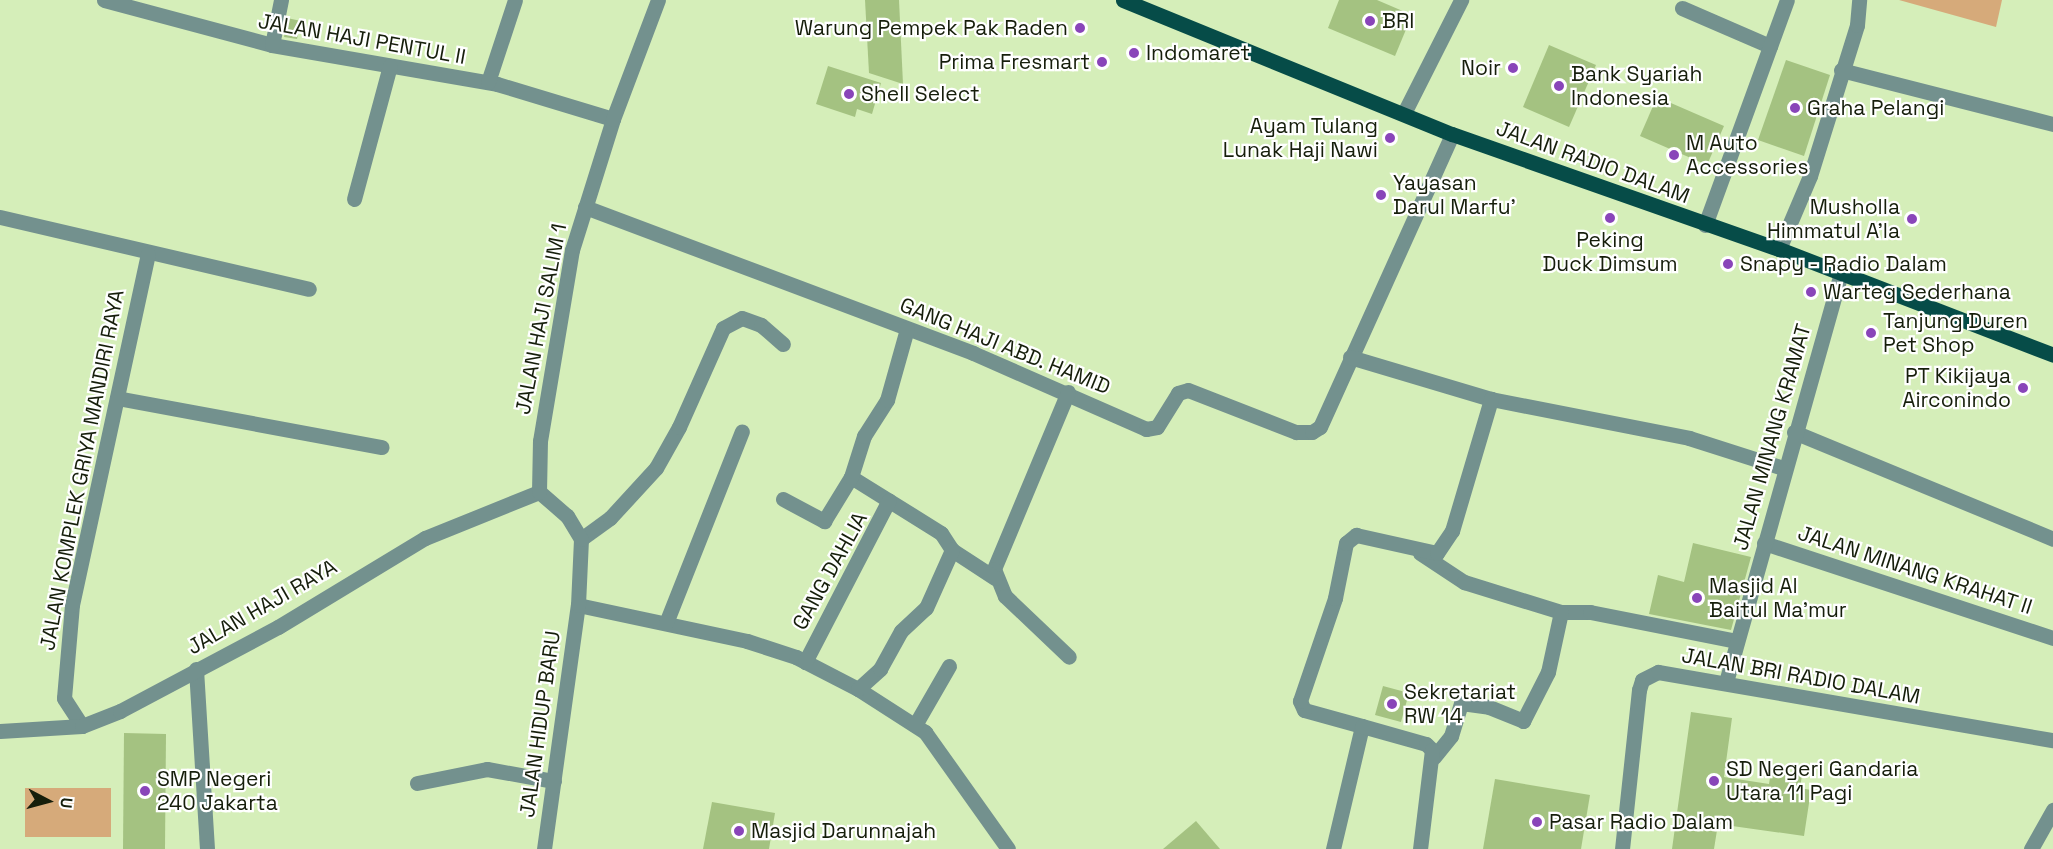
<!DOCTYPE html>
<style>
body{margin:0}
#map{position:relative;width:2053px;height:849px;overflow:hidden;background:#d5eeb9;font-family:"Space Grotesk",sans-serif}
div>[style]{position:absolute}
[style*='--x']{left:calc(var(--x)*1px);top:calc(var(--y)*1px);width:calc(var(--w)*1px);rotate:calc(var(--a)*1deg)}
.green>*{inset:0;background:#d6aa7a}
.building>*{inset:0;background:#a4c281}
.minor>*{height:15px;margin:-7.5px;padding:0 7.5px;transform-origin:7.5px;border-radius:7.5px;background:#73918e}
.major>*{height:15px;margin:-7.5px;padding:0 7.5px;transform-origin:7.5px;border-radius:7.5px;background:#064c48}
.dots>*{width:16px;height:16px;translate:-50% -50%;box-sizing:border-box;border:3px solid #fff;border-radius:50%}
span{translate:-50% -50%;white-space:nowrap;text-align:center;line-height:1.15;-webkit-text-stroke:4.5px #fff;paint-order:stroke}
.poi-label{font-size:21px;color:#161e0b}
.left{translate:0 -50%;text-align:left}
.right{translate:-100% -50%;text-align:right}
.street-label{font-size:21px;color:#161e0b}
.north{position:absolute;left:18px;top:771px;width:60px;height:60px;-webkit-text-stroke:4px #fff;paint-order:stroke;rotate:96deg;font-size:16px;font-weight:700;line-height:24px;text-align:center;color:#161e0b}
.north::after{content:'';display:block;margin:auto;width:21px;height:27px;background:#161e0b;clip-path:polygon(50% 0,100% 100%,50% 72%,0 100%)}
</style>
<div id="map">
<div class="green">
<i style="clip-path:polygon(1899px 0,2002px 0,1996px 27px)"></i>
<i style="clip-path:polygon(25px 788px,111px 788px,111px 837px,25px 837px)"></i>
</div>
<div class="building">
<i style="clip-path:polygon(865px 0,899px 0,903px 84px,869px 73px)"></i>
<i style="clip-path:polygon(1339px 0,1377px 0,1412px 15px,1395px 56px,1328px 28px)"></i>
<i style="clip-path:polygon(287px 18px,301px 21px,297px 39px,284px 37px)"></i>
<i style="clip-path:polygon(1549px 45px,1596px 65px,1569px 127px,1523px 107px)"></i>
<i style="clip-path:polygon(1786px 60px,1830px 75px,1804px 156px,1758px 140px)"></i>
<i style="clip-path:polygon(828px 66px,881px 83px,872px 114px,857px 109px,855px 117px,816px 104px)"></i>
<i style="clip-path:polygon(1657px 97px,1724px 126px,1707px 165px,1640px 136px)"></i>
<i style="clip-path:polygon(1693px 543px,1751px 557px,1731px 630px,1649px 614px,1658px 575px,1684px 582px)"></i>
<i style="clip-path:polygon(1383px 686px,1409px 693px,1401px 722px,1375px 715px)"></i>
<i style="clip-path:polygon(1691px 712px,1732px 718px,1724px 777px,1769px 784px,1771px 771px,1802px 775px,1800px 788px,1811px 790px,1804px 836px,1718px 824px,1714px 849px,1672px 849px)"></i>
<i style="clip-path:polygon(124px 733px,166px 734px,165px 849px,123px 849px)"></i>
<i style="clip-path:polygon(1495px 779px,1590px 795px,1581px 849px,1483px 849px)"></i>
<i style="clip-path:polygon(712px 802px,775px 813px,769px 849px,703px 849px)"></i>
<i style="clip-path:polygon(1196px 821px,1220px 849px,1163px 849px)"></i>
</div>
<div class="minor">
<i style="--x:104;--y:0;--w:174;--a:15"></i>
<i style="--x:272;--y:45;--w:228;--a:9.8"></i>
<i style="--x:497;--y:84;--w:121;--a:16.8"></i>
<i style="--x:1682;--y:8;--w:96;--a:23.4"></i>
<i style="--x:272;--y:45;--w:46;--a:-78.7"></i>
<i style="--x:1841;--y:70;--w:219;--a:14.3"></i>
<i style="--x:488;--y:82;--w:86;--a:-71.8"></i>
<i style="--x:1404;--y:113;--w:127;--a:-63.2"></i>
<i style="--x:354;--y:199;--w:138;--a:-74.9"></i>
<i style="--x:585;--y:207;--w:415;--a:20.6"></i>
<i style="--x:973;--y:353;--w:189;--a:23.7"></i>
<i style="--x:1146;--y:429;--w:11;--a:-10"></i>
<i style="--x:1157;--y:427;--w:40;--a:-58"></i>
<i style="--x:1178;--y:393;--w:10;--a:-17"></i>
<i style="--x:1188;--y:390;--w:116;--a:21.3"></i>
<i style="--x:1296;--y:432;--w:16;--a:0"></i>
<i style="--x:1312;--y:432;--w:9;--a:-32"></i>
<i style="--x:1320;--y:427;--w:321;--a:-65.7"></i>
<i style="--x:0;--y:217;--w:317;--a:13.1"></i>
<i style="--x:1705;--y:225;--w:239;--a:-70"></i>
<i style="--x:1779;--y:249;--w:79;--a:-67"></i>
<i style="--x:1810;--y:176;--w:158;--a:-72.7"></i>
<i style="--x:1857;--y:25;--w:25;--a:-85"></i>
<i style="--x:1350;--y:357;--w:147;--a:16.6"></i>
<i style="--x:1491;--y:399;--w:202;--a:11.1"></i>
<i style="--x:1689;--y:438;--w:99;--a:17.7"></i>
<i style="--x:1068;--y:392;--w:192;--a:112.7"></i>
<i style="--x:994;--y:569;--w:29;--a:68"></i>
<i style="--x:1005;--y:596;--w:88;--a:43.6"></i>
<i style="--x:117;--y:398;--w:269;--a:10.5"></i>
<i style="--x:1794;--y:432;--w:280;--a:22.4"></i>
<i style="--x:851;--y:477;--w:106;--a:31.9"></i>
<i style="--x:941;--y:533;--w:20;--a:57"></i>
<i style="--x:952;--y:550;--w:51;--a:33.1"></i>
<i style="--x:783;--y:499;--w:47;--a:28.2"></i>
<i style="--x:824;--y:521;--w:52;--a:-58.5"></i>
<i style="--x:851;--y:477;--w:43;--a:-72.4"></i>
<i style="--x:864;--y:436;--w:43;--a:-57.4"></i>
<i style="--x:887;--y:400;--w:74;--a:-74.3"></i>
<i style="--x:581;--y:539;--w:36;--a:-36"></i>
<i style="--x:610;--y:518;--w:68;--a:-47.4"></i>
<i style="--x:656;--y:468;--w:47;--a:-60.7"></i>
<i style="--x:679;--y:427;--w:108;--a:-66"></i>
<i style="--x:723;--y:328;--w:21;--a:-28"></i>
<i style="--x:742;--y:318;--w:20;--a:20"></i>
<i style="--x:761;--y:325;--w:29;--a:41"></i>
<i style="--x:1764;--y:543;--w:304;--a:18.2"></i>
<i style="--x:1420;--y:553;--w:53;--a:33.4"></i>
<i style="--x:1464;--y:582;--w:102;--a:17.2"></i>
<i style="--x:1561;--y:612;--w:29;--a:0"></i>
<i style="--x:1590;--y:612;--w:150;--a:11.2"></i>
<i style="--x:578;--y:605;--w:173;--a:12"></i>
<i style="--x:747;--y:641;--w:52;--a:18.1"></i>
<i style="--x:796;--y:657;--w:70;--a:27.3"></i>
<i style="--x:858;--y:689;--w:80;--a:32.7"></i>
<i style="--x:925;--y:732;--w:143;--a:54.6"></i>
<i style="--x:666;--y:623;--w:206;--a:-68.4"></i>
<i style="--x:805;--y:662;--w:182;--a:-62.6"></i>
<i style="--x:196;--y:669;--w:180;--a:86.5"></i>
<i style="--x:1726;--y:682;--w:425;--a:-74.3"></i>
<i style="--x:858;--y:689;--w:30;--a:-42"></i>
<i style="--x:880;--y:669;--w:43;--a:-61.1"></i>
<i style="--x:901;--y:631;--w:34;--a:-43"></i>
<i style="--x:926;--y:608;--w:64;--a:-65.9"></i>
<i style="--x:915;--y:725;--w:68;--a:-60"></i>
<i style="--x:82;--y:726;--w:33;--a:-123"></i>
<i style="--x:64;--y:698;--w:93;--a:-85.1"></i>
<i style="--x:72;--y:605;--w:359;--a:-77.8"></i>
<i style="--x:1362;--y:726;--w:60;--a:-164.6"></i>
<i style="--x:1304;--y:710;--w:10;--a:-114"></i>
<i style="--x:1300;--y:701;--w:109;--a:-71.2"></i>
<i style="--x:1335;--y:598;--w:56;--a:-78.7"></i>
<i style="--x:1346;--y:543;--w:13;--a:-39"></i>
<i style="--x:1356;--y:535;--w:83;--a:12.5"></i>
<i style="--x:1437;--y:553;--w:27;--a:-56"></i>
<i style="--x:1452;--y:531;--w:138;--a:-73.5"></i>
<i style="--x:0;--y:731;--w:82;--a:-3.5"></i>
<i style="--x:82;--y:726;--w:41;--a:-21.5"></i>
<i style="--x:120;--y:711;--w:179;--a:-28"></i>
<i style="--x:278;--y:627;--w:172;--a:-31.2"></i>
<i style="--x:425;--y:538;--w:123;--a:-22"></i>
<i style="--x:1434;--y:757;--w:27;--a:-51"></i>
<i style="--x:1451;--y:736;--w:34;--a:-73"></i>
<i style="--x:1461;--y:703;--w:28;--a:8"></i>
<i style="--x:1489;--y:707;--w:37;--a:22"></i>
<i style="--x:1523;--y:721;--w:55;--a:-63"></i>
<i style="--x:1548;--y:672;--w:61;--a:-77.8"></i>
<i style="--x:417;--y:783;--w:71;--a:-11.3"></i>
<i style="--x:487;--y:769;--w:68;--a:10.2"></i>
<i style="--x:544;--y:849;--w:246;--a:-82.1"></i>
<i style="--x:578;--y:605;--w:66;--a:-87.4"></i>
<i style="--x:581;--y:539;--w:27;--a:-121"></i>
<i style="--x:567;--y:516;--w:37;--a:-139"></i>
<i style="--x:539;--y:492;--w:51;--a:-88.9"></i>
<i style="--x:540;--y:441;--w:194;--a:-80.5"></i>
<i style="--x:572;--y:250;--w:137;--a:-72.6"></i>
<i style="--x:613;--y:119;--w:127;--a:-69.3"></i>
<i style="--x:1333;--y:849;--w:126;--a:-76.7"></i>
<i style="--x:1362;--y:726;--w:66;--a:15.7"></i>
<i style="--x:1426;--y:744;--w:8;--a:45"></i>
<i style="--x:1432;--y:750;--w:100;--a:96.9"></i>
<i style="--x:1622;--y:849;--w:160;--a:-83.9"></i>
<i style="--x:1639;--y:690;--w:10;--a:-73"></i>
<i style="--x:1642;--y:680;--w:18;--a:-27"></i>
<i style="--x:1658;--y:672;--w:401;--a:9.8"></i>
<i style="--x:2031;--y:849;--w:45;--a:-60.6"></i>
</div>
<div class="major">
<i style="--x:1123;--y:0;--w:355;--a:22.2"></i>
<i style="--x:1452;--y:134;--w:347;--a:19.4"></i>
<i style="--x:1779;--y:249;--w:294;--a:21.1"></i>
</div>
<div class="dots">
<i style="left:1370px;top:21px;background:#8945b9"></i>
<i style="left:1080px;top:28px;background:#8945b9"></i>
<i style="left:1134px;top:53px;background:#8945b9"></i>
<i style="left:1102px;top:62px;background:#8945b9"></i>
<i style="left:1513px;top:68px;background:#8945b9"></i>
<i style="left:1559px;top:86px;background:#8945b9"></i>
<i style="left:849px;top:94px;background:#8945b9"></i>
<i style="left:1795px;top:108px;background:#8945b9"></i>
<i style="left:1390px;top:138px;background:#8945b9"></i>
<i style="left:1674px;top:155px;background:#8945b9"></i>
<i style="left:1381px;top:195px;background:#8945b9"></i>
<i style="left:1610px;top:218px;background:#8945b9"></i>
<i style="left:1912px;top:219px;background:#8945b9"></i>
<i style="left:1728px;top:264px;background:#8945b9"></i>
<i style="left:1811px;top:292px;background:#8945b9"></i>
<i style="left:1871px;top:333px;background:#8945b9"></i>
<i style="left:2023px;top:388px;background:#8945b9"></i>
<i style="left:1697px;top:598px;background:#8945b9"></i>
<i style="left:1392px;top:704px;background:#8945b9"></i>
<i style="left:1714px;top:781px;background:#8945b9"></i>
<i style="left:145px;top:791px;background:#8945b9"></i>
<i style="left:1537px;top:822px;background:#8945b9"></i>
<i style="left:739px;top:831px;background:#8945b9"></i>
</div>
<div class="poi-label">
<span class="left" style="left:1382px;top:21px">BRI</span>
<span class="right" style="left:1068px;top:28px">Warung Pempek Pak Raden</span>
<span class="left" style="left:1146px;top:53px">Indomaret</span>
<span class="right" style="left:1090px;top:62px">Prima Fresmart</span>
<span class="right" style="left:1501px;top:68px">Noir</span>
<span class="left" style="left:1571px;top:86px">Bank Syariah<br>Indonesia</span>
<span class="left" style="left:861px;top:94px">Shell Select</span>
<span class="left" style="left:1807px;top:108px">Graha Pelangi</span>
<span class="right" style="left:1378px;top:138px">Ayam Tulang<br>Lunak Haji Nawi</span>
<span class="left" style="left:1686px;top:155px">M Auto<br>Accessories</span>
<span class="left" style="left:1393px;top:195px">Yayasan<br>Darul Marfu'</span>
<span class="right" style="left:1900px;top:219px">Musholla<br>Himmatul A'la</span>
<span style="left:1610px;top:252px">Peking<br>Duck Dimsum</span>
<span class="left" style="left:1740px;top:264px">Snapy - Radio Dalam</span>
<span class="left" style="left:1823px;top:292px">Warteg Sederhana</span>
<span class="left" style="left:1883px;top:333px">Tanjung Duren<br>Pet Shop</span>
<span class="right" style="left:2011px;top:388px">PT Kikijaya<br>Airconindo</span>
<span class="left" style="left:1709px;top:598px">Masjid Al<br>Baitul Ma'mur</span>
<span class="left" style="left:1404px;top:704px">Sekretariat<br>RW 14</span>
<span class="left" style="left:1726px;top:781px">SD Negeri Gandaria<br>Utara 11 Pagi</span>
<span class="left" style="left:157px;top:791px">SMP Negeri<br>240 Jakarta</span>
<span class="left" style="left:1549px;top:822px">Pasar Radio Dalam</span>
<span class="left" style="left:751px;top:831px">Masjid Darunnajah</span>
</div>
<div class="street-label">
<span style="left:362px;top:39px;rotate:10deg">JALAN HAJI PENTUL II</span>
<span style="left:1593px;top:162px;rotate:20deg">JALAN RADIO DALAM</span>
<span style="left:541px;top:319px;rotate:-79deg">JALAN HAJI SALIM 1</span>
<span style="left:1005px;top:346px;rotate:22deg">GANG HAJI ABD. HAMID</span>
<span style="left:1772px;top:437px;rotate:-74deg">JALAN MINANG KRAMAT</span>
<span style="left:82px;top:470px;rotate:-79deg">JALAN KOMPLEK GRIYA MANDIRI RAYA</span>
<span style="left:1915px;top:570px;rotate:18deg">JALAN MINANG KRAHAT II</span>
<span style="left:830px;top:571px;rotate:-61deg">GANG DAHLIA</span>
<span style="left:262px;top:607px;rotate:-30deg">JALAN HAJI RAYA</span>
<span style="left:1801px;top:676px;rotate:10deg">JALAN BRI RADIO DALAM</span>
<span style="left:540px;top:724px;rotate:-82deg">JALAN HIDUP BARU</span>
</div>
<div class="north">U</div>
</div>
